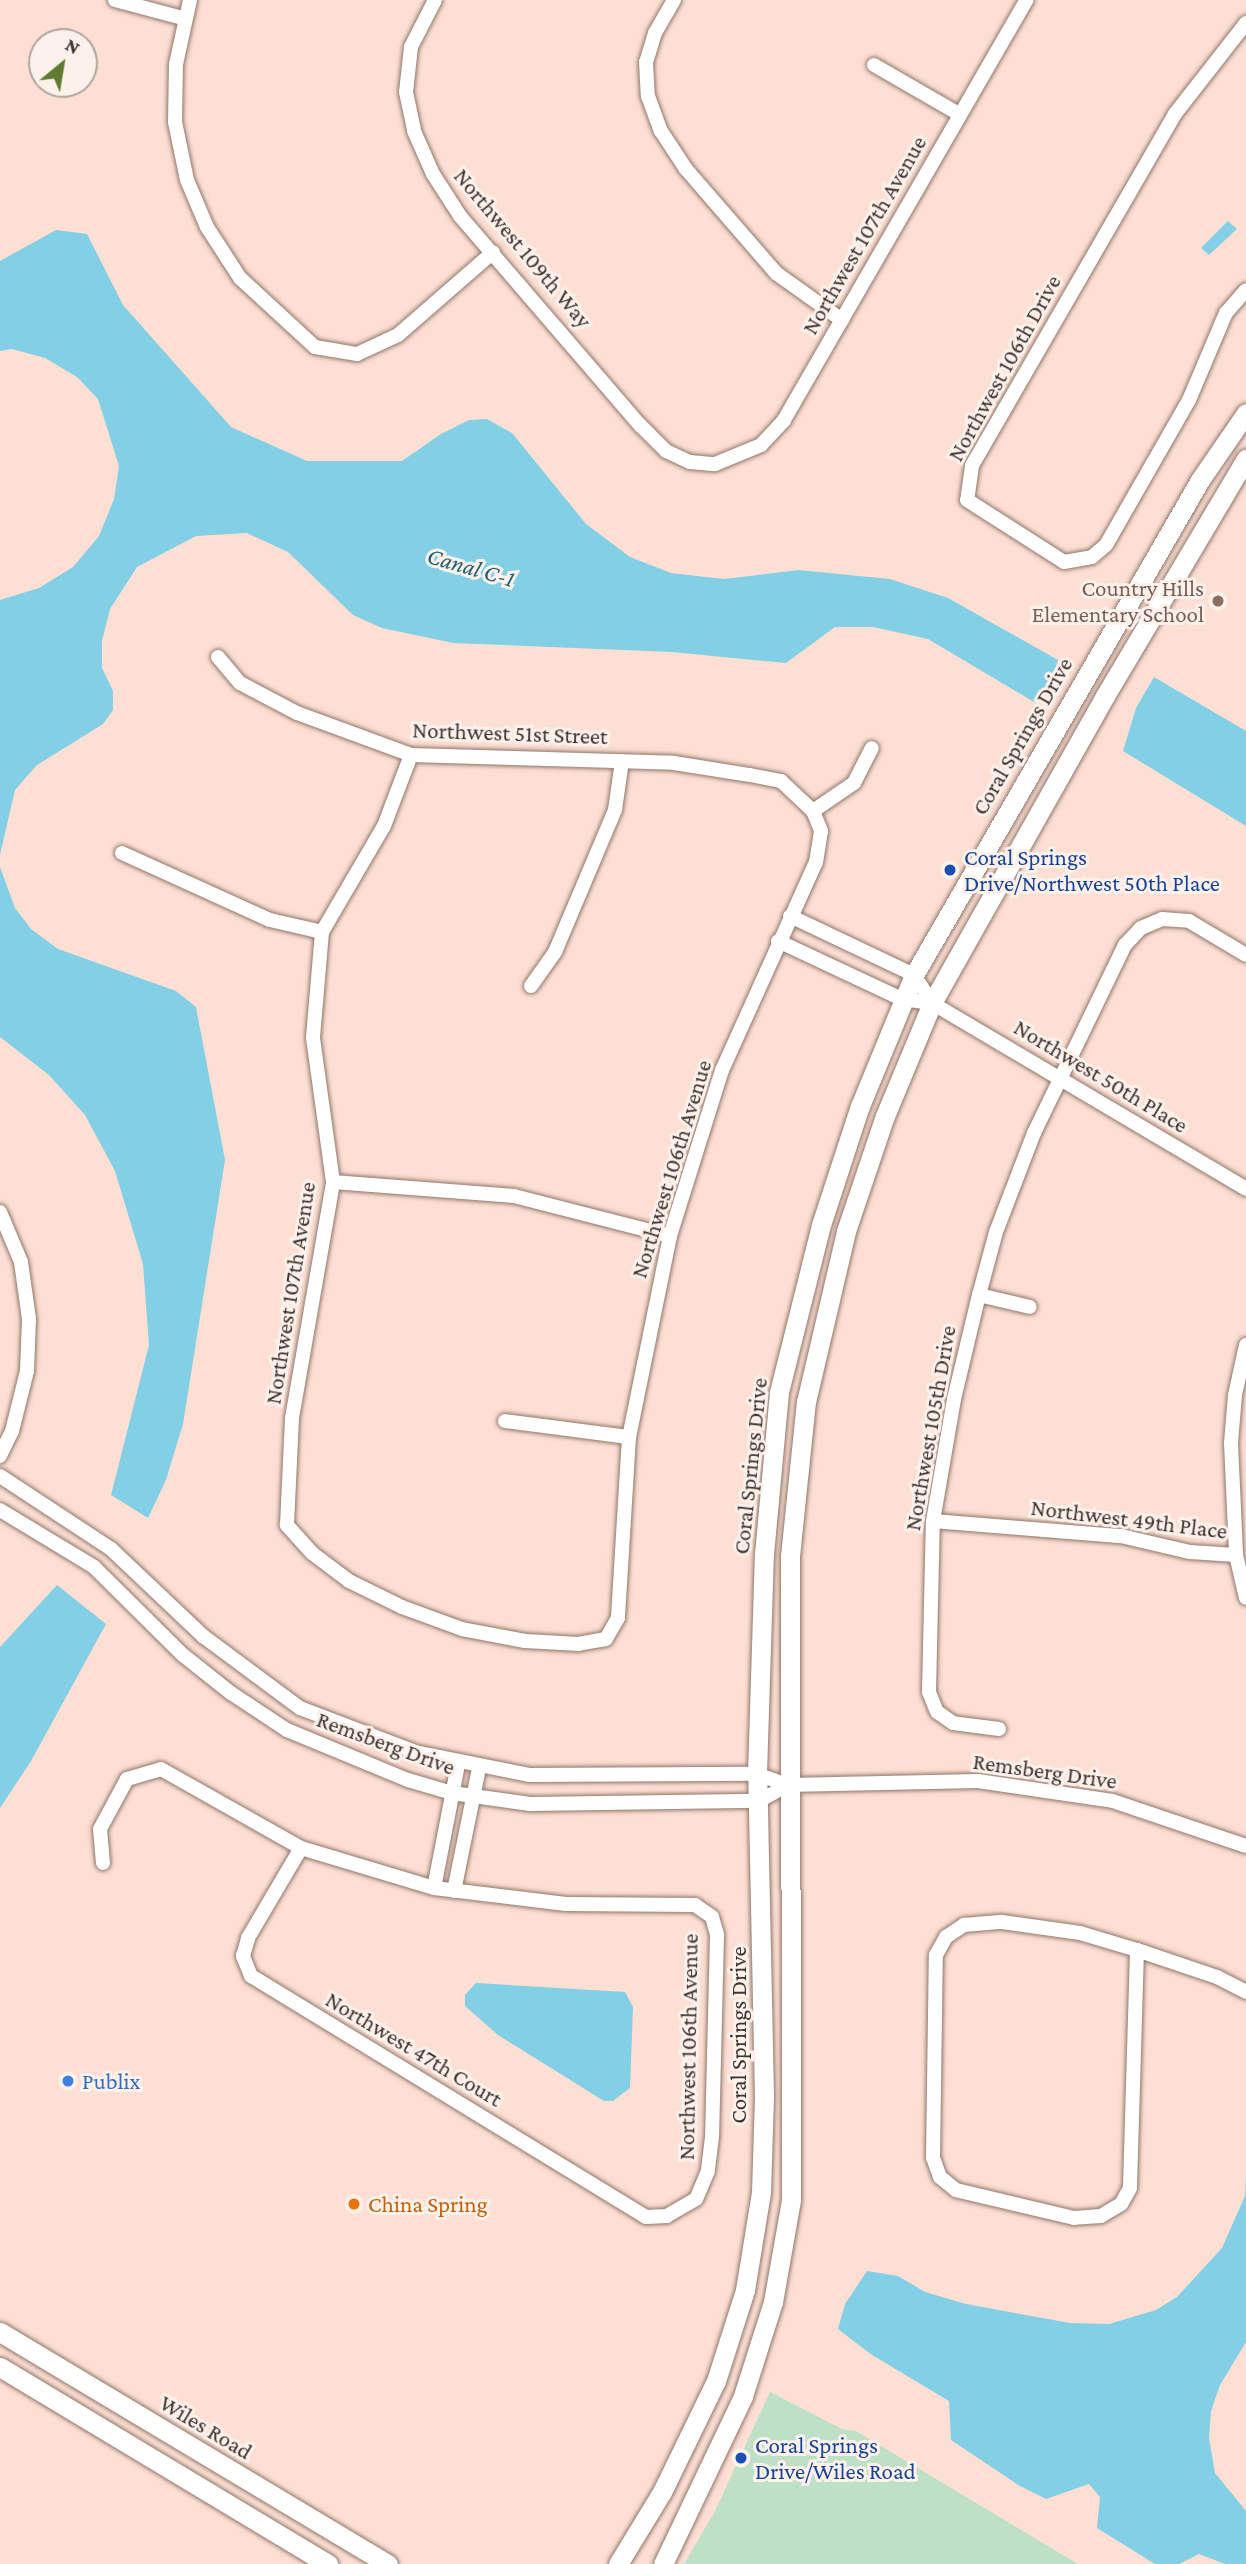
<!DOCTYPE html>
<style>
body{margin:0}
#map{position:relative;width:1246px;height:2564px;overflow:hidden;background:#fddfd3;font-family:"Crimson Pro",serif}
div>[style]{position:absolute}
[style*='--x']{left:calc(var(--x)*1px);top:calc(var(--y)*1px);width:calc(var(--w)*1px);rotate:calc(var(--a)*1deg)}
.green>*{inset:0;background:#bee0c6}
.water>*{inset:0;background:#83cfe5}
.roads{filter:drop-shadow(0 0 2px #90766b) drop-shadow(0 0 2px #90766b)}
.minor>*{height:14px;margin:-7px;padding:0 7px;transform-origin:7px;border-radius:7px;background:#fff}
.secondary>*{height:19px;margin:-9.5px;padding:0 9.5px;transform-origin:9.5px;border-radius:9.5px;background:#fff}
.dots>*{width:19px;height:19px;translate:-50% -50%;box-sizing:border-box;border:4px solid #fdf1ec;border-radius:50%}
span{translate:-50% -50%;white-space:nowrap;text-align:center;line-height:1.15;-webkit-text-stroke:6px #fdf1ec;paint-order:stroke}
.street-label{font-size:23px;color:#3f332e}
.education-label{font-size:23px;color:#785e54}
.right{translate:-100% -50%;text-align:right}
.transit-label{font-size:23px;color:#164399}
.left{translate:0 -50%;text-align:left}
.shop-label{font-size:23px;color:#366cbe}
.food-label{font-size:23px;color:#c56008}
.water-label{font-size:24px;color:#246170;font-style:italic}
.north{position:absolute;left:28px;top:28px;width:70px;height:70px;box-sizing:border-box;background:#fdf1ec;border:2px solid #b1a5a0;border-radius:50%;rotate:30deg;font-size:19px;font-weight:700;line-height:28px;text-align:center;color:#3f332e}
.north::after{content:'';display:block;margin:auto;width:24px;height:32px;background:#5e7b30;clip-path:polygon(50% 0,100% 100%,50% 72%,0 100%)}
</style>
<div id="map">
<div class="green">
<i style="clip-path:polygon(770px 2392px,842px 2429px,856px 2431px,1078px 2564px,684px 2564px,715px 2511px)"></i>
</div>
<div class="water">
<i style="clip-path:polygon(1228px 221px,1237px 229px,1209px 255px,1201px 248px)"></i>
<i style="clip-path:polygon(56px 230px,87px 234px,123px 305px,231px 427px,307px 461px,402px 461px,441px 434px,469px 420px,487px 419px,512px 433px,586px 524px,630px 557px,671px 573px,724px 579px,798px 570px,890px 579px,948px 598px,1058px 660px,1047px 692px,1034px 702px,928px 639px,873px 627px,835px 627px,786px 663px,672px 652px,453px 643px,382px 628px,353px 615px,288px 552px,247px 533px,196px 536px,137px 567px,110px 609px,102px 641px,102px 668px,113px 691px,113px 710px,103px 724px,37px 765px,15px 790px,0 855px,0 600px,39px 588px,73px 567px,99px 536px,114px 499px,119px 466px,98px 399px,77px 377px,45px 358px,12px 349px,0 351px,0 261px)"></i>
<i style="clip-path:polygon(1154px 677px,1246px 731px,1246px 826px,1123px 751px,1136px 708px)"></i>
<i style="clip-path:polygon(0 867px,15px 908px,31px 929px,58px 949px,176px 991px,196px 1007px,225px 1160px,183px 1424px,166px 1480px,148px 1518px,111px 1495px,149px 1345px,143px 1264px,115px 1171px,85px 1115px,49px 1075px,0 1037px)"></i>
<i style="clip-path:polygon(57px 1585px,106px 1624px,31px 1761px,0 1808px,0 1647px)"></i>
<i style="clip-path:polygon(476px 1983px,625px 1992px,633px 2007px,630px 2088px,613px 2101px,604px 2101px,498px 2035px,465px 2006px,465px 1995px)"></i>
<i style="clip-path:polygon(1246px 2175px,1246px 2342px,1220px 2385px,1211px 2411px,1209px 2438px,1215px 2473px,1246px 2511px,1246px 2564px,1225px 2564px,1199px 2554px,1179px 2564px,1155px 2564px,1097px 2528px,1100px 2497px,1089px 2484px,1046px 2499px,1020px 2486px,951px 2440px,949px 2401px,872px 2355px,838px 2329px,845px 2304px,867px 2271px,898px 2276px,925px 2292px,966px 2304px,1070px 2323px,1109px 2324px,1156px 2310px,1177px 2297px,1222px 2248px,1245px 2196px)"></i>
</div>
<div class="roads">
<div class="minor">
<i style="--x:115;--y:0;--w:69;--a:15"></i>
<i style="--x:190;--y:0;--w:66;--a:102.3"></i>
<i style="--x:176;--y:64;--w:58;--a:91"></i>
<i style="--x:175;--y:122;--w:59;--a:78.3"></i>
<i style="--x:187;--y:180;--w:51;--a:66.9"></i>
<i style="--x:207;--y:227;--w:61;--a:57.1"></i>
<i style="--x:240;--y:278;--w:102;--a:42.6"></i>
<i style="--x:315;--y:347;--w:43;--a:9.5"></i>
<i style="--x:357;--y:354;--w:45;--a:-24.9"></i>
<i style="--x:398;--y:335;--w:126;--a:-41.1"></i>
<i style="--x:435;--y:0;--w:53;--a:117.1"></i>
<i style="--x:411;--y:47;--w:45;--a:96.3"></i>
<i style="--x:406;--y:92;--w:40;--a:78"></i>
<i style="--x:414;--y:131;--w:47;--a:66.2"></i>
<i style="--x:433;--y:174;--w:50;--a:57.3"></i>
<i style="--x:460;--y:216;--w:276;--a:49.3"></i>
<i style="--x:640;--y:425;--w:37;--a:45"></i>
<i style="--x:666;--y:451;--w:26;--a:25"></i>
<i style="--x:690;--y:462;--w:25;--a:5"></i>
<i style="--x:715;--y:464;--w:50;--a:-22.4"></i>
<i style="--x:761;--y:445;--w:34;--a:-47"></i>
<i style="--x:784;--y:420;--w:485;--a:-60"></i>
<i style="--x:674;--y:0;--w:38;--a:120"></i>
<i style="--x:655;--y:33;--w:30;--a:107"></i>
<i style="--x:646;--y:62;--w:34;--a:87"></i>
<i style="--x:648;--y:96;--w:37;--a:70"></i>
<i style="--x:661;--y:131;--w:45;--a:56.7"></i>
<i style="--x:686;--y:169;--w:138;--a:49.1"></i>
<i style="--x:776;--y:273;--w:81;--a:35.5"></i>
<i style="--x:1246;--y:23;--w:115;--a:128"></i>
<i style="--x:1175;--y:114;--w:406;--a:120"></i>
<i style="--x:972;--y:466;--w:34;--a:98"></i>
<i style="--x:967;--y:500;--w:115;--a:32.6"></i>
<i style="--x:1064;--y:562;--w:28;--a:-10"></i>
<i style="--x:1092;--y:557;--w:18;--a:-41"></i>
<i style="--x:1106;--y:545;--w:167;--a:-60.2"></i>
<i style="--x:1189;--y:400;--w:95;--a:-67"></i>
<i style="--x:1226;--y:313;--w:30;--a:-49"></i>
<i style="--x:874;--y:65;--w:98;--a:30"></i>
<i style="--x:218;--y:657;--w:34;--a:50"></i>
<i style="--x:240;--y:683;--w:64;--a:27.8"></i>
<i style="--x:297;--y:713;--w:121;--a:20.2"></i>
<i style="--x:411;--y:755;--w:263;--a:1.7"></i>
<i style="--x:674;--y:763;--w:77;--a:9"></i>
<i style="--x:750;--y:775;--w:32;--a:11"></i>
<i style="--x:781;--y:781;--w:44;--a:43.2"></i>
<i style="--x:813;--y:811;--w:22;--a:68"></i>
<i style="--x:821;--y:831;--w:31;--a:99"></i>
<i style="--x:816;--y:862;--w:228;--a:114.3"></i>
<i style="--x:722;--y:1070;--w:174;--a:107.4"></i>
<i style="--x:670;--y:1236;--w:205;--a:101.5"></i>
<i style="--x:629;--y:1437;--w:181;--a:93.5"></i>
<i style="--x:618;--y:1618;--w:24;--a:120"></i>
<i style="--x:606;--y:1639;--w:27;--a:170"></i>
<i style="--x:579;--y:1644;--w:54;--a:-176.8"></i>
<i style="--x:525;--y:1641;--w:64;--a:-169.2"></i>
<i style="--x:462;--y:1629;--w:64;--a:-159.9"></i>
<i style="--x:402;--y:1607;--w:59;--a:-153.9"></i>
<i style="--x:349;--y:1581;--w:46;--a:-142.9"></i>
<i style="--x:312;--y:1553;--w:38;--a:-132"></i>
<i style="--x:287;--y:1525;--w:107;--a:-87.3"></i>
<i style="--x:292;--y:1418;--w:240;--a:-80.1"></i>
<i style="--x:333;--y:1182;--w:146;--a:-97.9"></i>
<i style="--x:313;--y:1037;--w:105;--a:-85.1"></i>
<i style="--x:322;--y:932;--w:123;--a:-59.7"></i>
<i style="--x:384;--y:826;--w:76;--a:-69.2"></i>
<i style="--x:813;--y:811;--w:50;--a:-34.3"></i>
<i style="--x:854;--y:783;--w:39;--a:-63"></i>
<i style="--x:122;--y:853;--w:162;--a:24.4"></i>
<i style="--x:270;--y:920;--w:53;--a:13"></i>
<i style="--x:790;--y:916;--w:137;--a:25.4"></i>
<i style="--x:914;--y:975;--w:33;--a:57"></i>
<i style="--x:778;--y:941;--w:137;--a:25.1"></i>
<i style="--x:902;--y:999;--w:30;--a:8"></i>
<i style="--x:932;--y:1003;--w:365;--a:30.6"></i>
<i style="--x:531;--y:986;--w:42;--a:-54.8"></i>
<i style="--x:555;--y:952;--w:154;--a:-67.1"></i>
<i style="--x:615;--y:810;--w:49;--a:-81.9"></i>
<i style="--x:333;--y:1182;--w:182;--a:4.4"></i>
<i style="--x:514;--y:1196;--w:161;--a:14.4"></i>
<i style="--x:0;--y:1212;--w:54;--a:67.2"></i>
<i style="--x:21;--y:1262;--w:58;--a:82"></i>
<i style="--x:29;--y:1319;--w:52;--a:92.2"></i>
<i style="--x:27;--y:1371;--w:62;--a:104"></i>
<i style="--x:12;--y:1431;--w:28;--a:116"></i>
<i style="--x:979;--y:1295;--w:65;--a:-74.9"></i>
<i style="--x:996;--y:1232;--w:106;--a:-69"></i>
<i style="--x:1034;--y:1133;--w:209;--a:-64.2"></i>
<i style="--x:1125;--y:945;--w:23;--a:-47"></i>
<i style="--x:1141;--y:928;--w:23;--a:-23"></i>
<i style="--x:1162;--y:919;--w:27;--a:4"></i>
<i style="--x:1189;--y:921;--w:66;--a:30.8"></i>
<i style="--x:1246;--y:1345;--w:51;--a:102.4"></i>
<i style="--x:1235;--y:1395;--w:48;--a:94.8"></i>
<i style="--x:1231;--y:1443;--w:112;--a:87.4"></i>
<i style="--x:1236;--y:1555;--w:44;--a:76.9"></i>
<i style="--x:505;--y:1421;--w:125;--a:7.4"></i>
<i style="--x:0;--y:1476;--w:133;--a:33.3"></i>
<i style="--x:111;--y:1549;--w:127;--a:43.4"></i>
<i style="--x:203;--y:1636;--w:121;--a:36.6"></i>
<i style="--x:300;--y:1708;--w:123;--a:20.9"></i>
<i style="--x:415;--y:1752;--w:116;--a:11.4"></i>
<i style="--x:529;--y:1775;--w:228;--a:-0.3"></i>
<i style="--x:757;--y:1774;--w:33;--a:20"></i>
<i style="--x:788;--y:1785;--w:190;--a:-1.2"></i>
<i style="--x:978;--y:1781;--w:136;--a:8.4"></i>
<i style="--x:1113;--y:1801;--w:140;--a:18.7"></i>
<i style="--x:0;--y:1510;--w:110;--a:31.2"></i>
<i style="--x:94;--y:1567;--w:125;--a:44.7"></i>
<i style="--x:183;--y:1655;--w:61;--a:38.4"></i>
<i style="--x:231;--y:1693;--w:67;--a:33.5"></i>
<i style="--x:287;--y:1730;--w:131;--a:22.5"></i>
<i style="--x:408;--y:1780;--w:46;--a:16.5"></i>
<i style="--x:452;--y:1793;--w:79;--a:8"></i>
<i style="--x:530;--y:1804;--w:229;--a:-0.8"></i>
<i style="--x:759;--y:1801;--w:33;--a:-29"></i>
<i style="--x:933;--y:1521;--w:189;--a:4.6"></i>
<i style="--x:1121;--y:1536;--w:71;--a:13.1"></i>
<i style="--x:1190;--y:1552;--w:46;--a:3.7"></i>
<i style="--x:999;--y:1729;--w:46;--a:-172.6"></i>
<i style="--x:953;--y:1723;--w:19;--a:-145"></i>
<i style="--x:937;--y:1712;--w:22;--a:-112"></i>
<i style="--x:929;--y:1692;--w:171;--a:-88.7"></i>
<i style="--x:933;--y:1521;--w:124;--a:-80.2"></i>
<i style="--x:954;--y:1399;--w:107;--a:-76.5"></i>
<i style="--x:979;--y:1295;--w:52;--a:13.2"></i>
<i style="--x:103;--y:1863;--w:34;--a:-95"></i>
<i style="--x:100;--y:1829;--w:57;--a:-61.6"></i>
<i style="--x:127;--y:1779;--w:35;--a:-16"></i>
<i style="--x:161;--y:1769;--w:161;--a:29.4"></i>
<i style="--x:301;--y:1848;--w:139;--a:16.7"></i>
<i style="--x:434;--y:1888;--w:133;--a:6.9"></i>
<i style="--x:566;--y:1904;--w:129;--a:0.4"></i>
<i style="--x:695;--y:1905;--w:21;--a:35"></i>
<i style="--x:712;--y:1917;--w:19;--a:74"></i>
<i style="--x:717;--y:1935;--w:202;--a:91.4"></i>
<i style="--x:712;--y:2137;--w:34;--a:97"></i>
<i style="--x:708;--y:2171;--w:30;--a:113"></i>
<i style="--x:696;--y:2199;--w:34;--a:150"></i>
<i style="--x:667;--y:2216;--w:21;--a:177"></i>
<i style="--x:646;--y:2217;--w:463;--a:-148.6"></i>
<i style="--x:251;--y:1976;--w:22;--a:-112"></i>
<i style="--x:243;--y:1956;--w:19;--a:-74"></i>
<i style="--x:248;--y:1938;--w:104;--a:-59.5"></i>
<i style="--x:434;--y:1888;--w:126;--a:-79"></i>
<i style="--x:454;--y:1891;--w:126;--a:-78.5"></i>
<i style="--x:1137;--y:1950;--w:238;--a:91.7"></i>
<i style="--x:1130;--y:2188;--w:18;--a:119"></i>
<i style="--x:1121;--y:2204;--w:23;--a:149"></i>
<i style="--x:1101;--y:2216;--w:27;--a:176"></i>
<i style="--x:1074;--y:2218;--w:121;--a:-166.7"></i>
<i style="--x:956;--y:2190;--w:21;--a:-141"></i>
<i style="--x:940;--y:2177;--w:20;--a:-110"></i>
<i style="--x:933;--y:2158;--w:203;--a:-89.2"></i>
<i style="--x:936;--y:1955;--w:21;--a:-61"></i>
<i style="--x:946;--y:1937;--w:22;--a:-34"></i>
<i style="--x:964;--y:1925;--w:38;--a:-5"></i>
<i style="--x:1002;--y:1922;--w:79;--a:8"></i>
<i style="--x:1080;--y:1933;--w:59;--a:16.6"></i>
<i style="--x:1137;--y:1950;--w:84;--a:18.6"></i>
<i style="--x:1217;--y:1977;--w:33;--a:27"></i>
</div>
<div class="secondary">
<i style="--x:0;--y:2332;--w:452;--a:30.9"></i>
<i style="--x:0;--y:2367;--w:383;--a:31"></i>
<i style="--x:618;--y:2564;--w:84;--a:-58.6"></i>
<i style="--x:662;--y:2492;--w:123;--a:-64.1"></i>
<i style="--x:716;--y:2381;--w:96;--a:-72.3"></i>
<i style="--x:745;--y:2290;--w:99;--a:-80.7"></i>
<i style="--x:761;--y:2192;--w:96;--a:-88.2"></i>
<i style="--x:764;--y:2096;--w:322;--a:-91.2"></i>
<i style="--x:757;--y:1774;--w:220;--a:-88.2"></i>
<i style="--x:764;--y:1554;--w:163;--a:-84.7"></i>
<i style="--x:779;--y:1392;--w:172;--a:-75.9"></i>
<i style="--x:821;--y:1225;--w:125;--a:-71.9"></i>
<i style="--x:860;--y:1106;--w:142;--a:-67.6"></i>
<i style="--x:914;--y:975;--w:572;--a:-59.98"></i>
<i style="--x:1200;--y:480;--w:81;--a:-55.5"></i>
<i style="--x:663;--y:2564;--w:186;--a:-64.5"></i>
<i style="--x:743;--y:2396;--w:99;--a:-72.3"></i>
<i style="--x:773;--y:2302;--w:104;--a:-80"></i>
<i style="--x:791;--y:2200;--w:644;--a:-90.09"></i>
<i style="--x:790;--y:1556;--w:155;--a:-84.1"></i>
<i style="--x:806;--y:1402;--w:176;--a:-76.8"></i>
<i style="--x:846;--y:1231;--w:121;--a:-71.3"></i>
<i style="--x:885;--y:1116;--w:122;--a:-67.4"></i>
<i style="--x:932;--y:1003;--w:352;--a:-60.6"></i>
<i style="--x:1105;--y:696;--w:276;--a:-59.3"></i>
</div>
</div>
<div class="dots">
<i style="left:1218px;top:601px;background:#8d6e63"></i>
<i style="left:950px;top:870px;background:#1a4fb4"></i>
<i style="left:68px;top:2081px;background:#3f7fe0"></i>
<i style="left:354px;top:2204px;background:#e8710a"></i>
<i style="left:741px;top:2458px;background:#1a4fb4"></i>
</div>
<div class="street-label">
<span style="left:864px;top:235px;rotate:-60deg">Northwest 107th Avenue</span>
<span style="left:523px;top:248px;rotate:50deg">Northwest 109th Way</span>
<span style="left:1004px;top:368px;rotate:-61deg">Northwest 106th Drive</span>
<span style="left:510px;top:733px;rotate:2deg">Northwest 51st Street</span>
<span style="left:1022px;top:736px;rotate:-60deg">Coral Springs Drive</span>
<span style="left:1101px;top:1076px;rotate:31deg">Northwest 50th Place</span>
<span style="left:671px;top:1169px;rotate:-73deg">Northwest 106th Avenue</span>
<span style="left:290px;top:1293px;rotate:-81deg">Northwest 107th Avenue</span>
<span style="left:930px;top:1428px;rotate:-80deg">Northwest 105th Drive</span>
<span style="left:750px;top:1466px;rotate:-84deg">Coral Springs Drive</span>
<span style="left:1129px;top:1519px;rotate:7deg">Northwest 49th Place</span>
<span style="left:386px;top:1743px;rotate:20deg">Remsberg Drive</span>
<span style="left:1045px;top:1771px;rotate:8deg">Remsberg Drive</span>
<span style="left:738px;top:2035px;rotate:-90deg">Coral Springs Drive</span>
<span style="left:688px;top:2047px;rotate:-89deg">Northwest 106th Avenue</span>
<span style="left:414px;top:2049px;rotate:31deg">Northwest 47th Court</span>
<span style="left:206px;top:2427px;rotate:31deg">Wiles Road</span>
</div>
<div class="education-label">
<span class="right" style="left:1204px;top:601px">Country Hills<br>Elementary School</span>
</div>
<div class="transit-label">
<span class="left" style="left:964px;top:870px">Coral Springs<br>Drive/Northwest 50th Place</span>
<span class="left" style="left:755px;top:2458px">Coral Springs<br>Drive/Wiles Road</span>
</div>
<div class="shop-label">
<span class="left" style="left:82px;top:2081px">Publix</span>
</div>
<div class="food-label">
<span class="left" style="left:368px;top:2204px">China Spring</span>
</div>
<div class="water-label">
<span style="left:471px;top:567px;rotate:16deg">Canal C-1</span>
</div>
<div class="north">N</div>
</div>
